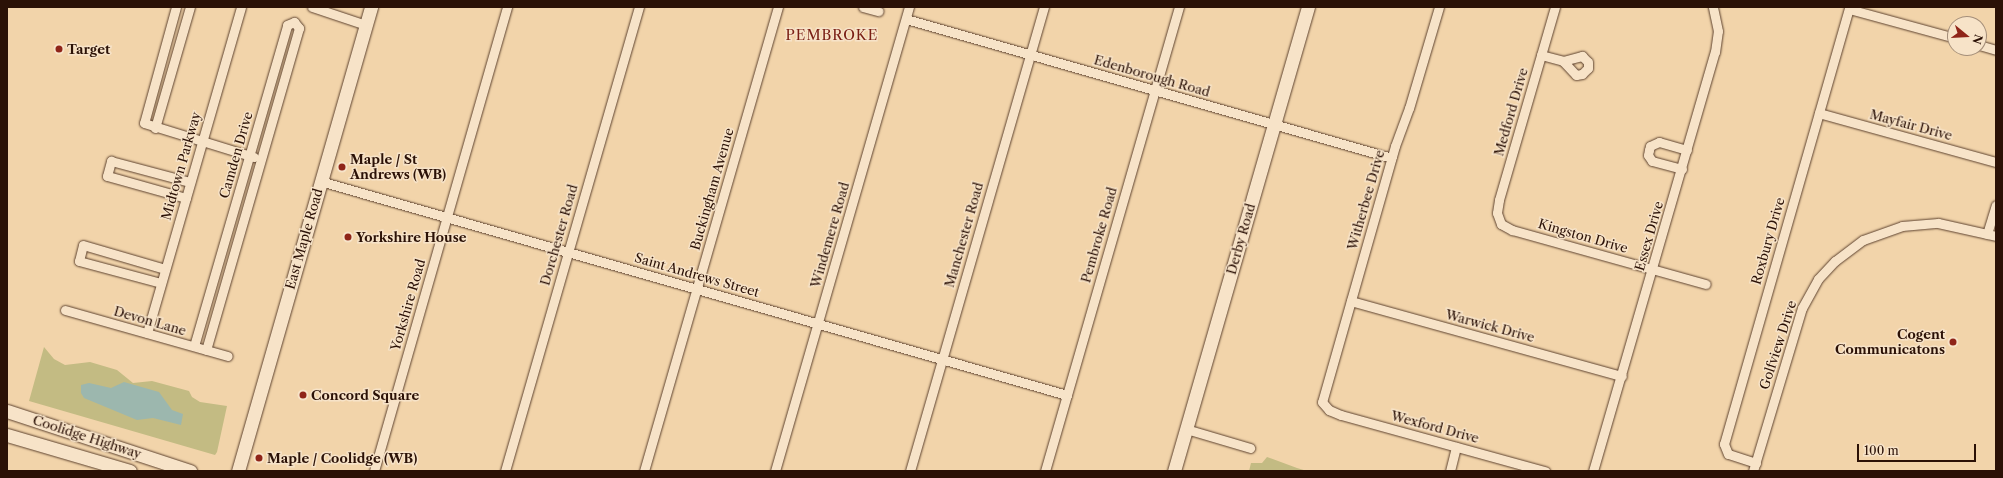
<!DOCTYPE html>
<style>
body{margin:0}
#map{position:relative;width:2003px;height:478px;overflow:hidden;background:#f2d4aa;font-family:"Libre Caslon Text",serif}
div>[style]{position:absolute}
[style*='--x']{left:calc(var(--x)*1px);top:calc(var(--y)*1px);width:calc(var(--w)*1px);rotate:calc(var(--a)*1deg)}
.green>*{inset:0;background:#c3bb83}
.water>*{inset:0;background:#9cb7ae}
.roads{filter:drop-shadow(0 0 1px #5d422f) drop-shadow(0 0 1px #5d422f)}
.street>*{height:9px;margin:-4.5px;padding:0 4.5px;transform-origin:4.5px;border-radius:4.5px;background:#f7e3c8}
.secondary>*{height:13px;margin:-6.5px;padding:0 6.5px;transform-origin:6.5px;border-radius:6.5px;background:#f7e3c8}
.dots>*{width:11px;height:11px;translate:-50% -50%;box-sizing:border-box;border:2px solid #f7e3c8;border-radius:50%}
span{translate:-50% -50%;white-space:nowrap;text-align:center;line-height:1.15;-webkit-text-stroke:3px #f7e3c8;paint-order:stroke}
.poi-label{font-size:13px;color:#2b1106;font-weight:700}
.left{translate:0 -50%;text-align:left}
.right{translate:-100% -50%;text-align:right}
.street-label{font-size:13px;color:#2b1106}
.neighbourhood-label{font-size:14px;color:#7a1f14;letter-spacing:1px}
.frame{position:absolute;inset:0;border:8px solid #2b1106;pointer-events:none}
.north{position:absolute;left:1947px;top:16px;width:40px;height:40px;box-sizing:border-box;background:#f7e3c8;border:1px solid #a58f7a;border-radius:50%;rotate:108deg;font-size:11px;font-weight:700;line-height:16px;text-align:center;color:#2b1106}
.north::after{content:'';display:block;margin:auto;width:14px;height:18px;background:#8f2418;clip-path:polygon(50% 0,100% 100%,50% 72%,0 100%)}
.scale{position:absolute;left:1857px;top:444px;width:119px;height:18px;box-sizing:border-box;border:2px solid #2b1106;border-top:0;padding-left:5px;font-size:12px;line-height:14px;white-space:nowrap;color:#2b1106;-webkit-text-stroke:3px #f7e3c8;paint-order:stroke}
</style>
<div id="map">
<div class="green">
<i style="clip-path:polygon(44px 347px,54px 359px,65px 365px,90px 362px,117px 370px,133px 383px,152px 381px,189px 391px,192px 397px,200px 402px,227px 406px,217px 452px,215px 455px,29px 401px)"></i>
<i style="clip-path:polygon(1267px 457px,1297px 468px,1307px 471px,1249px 471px,1251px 463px,1262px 463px)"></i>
</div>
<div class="water">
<i style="clip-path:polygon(124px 382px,159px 392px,172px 410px,183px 414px,181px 425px,153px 418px,137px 420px,84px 398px,81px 393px,81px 385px,89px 383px,111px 388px)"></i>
</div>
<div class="roads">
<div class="street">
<i style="--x:176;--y:7;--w:120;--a:105.4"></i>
<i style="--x:144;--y:123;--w:115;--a:17.2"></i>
<i style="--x:312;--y:7;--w:57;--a:18.4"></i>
<i style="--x:863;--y:7;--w:16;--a:15"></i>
<i style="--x:1439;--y:7;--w:105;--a:106.5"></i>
<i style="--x:1409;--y:108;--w:40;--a:110.2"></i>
<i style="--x:1395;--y:146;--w:266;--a:105.9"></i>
<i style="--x:1322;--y:402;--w:11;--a:49"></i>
<i style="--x:1329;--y:410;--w:13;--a:23"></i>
<i style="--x:1341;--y:415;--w:212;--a:15.4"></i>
<i style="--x:1555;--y:7;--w:201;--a:106.2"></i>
<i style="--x:1499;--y:200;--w:13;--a:99"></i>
<i style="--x:1497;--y:213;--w:12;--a:70"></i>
<i style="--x:1501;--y:224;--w:13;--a:29"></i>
<i style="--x:1512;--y:230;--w:201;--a:15.6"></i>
<i style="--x:1849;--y:9;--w:110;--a:15.3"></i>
<i style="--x:906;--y:19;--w:505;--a:15.96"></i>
<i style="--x:1979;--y:45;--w:18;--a:16"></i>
<i style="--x:1541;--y:55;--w:23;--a:15"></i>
<i style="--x:1563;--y:61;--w:20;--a:-15"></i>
<i style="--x:1582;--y:56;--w:8;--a:45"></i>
<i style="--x:1588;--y:62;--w:6;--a:90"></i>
<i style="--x:1588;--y:68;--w:8;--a:135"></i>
<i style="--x:1582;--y:74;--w:6;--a:171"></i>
<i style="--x:1576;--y:75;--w:19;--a:-133"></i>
<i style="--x:1819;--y:113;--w:184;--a:15.5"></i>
<i style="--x:155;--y:128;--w:126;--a:-73.9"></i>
<i style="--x:1682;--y:169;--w:31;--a:-165"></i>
<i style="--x:1652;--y:161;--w:7;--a:-124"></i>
<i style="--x:1648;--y:155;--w:5;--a:-79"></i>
<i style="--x:1649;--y:150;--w:4;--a:-76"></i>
<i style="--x:1650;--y:146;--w:10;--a:-24"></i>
<i style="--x:1659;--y:142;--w:29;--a:16"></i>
<i style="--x:320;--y:181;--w:777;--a:15.99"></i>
<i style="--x:186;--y:198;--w:82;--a:-164.4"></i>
<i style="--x:107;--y:176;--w:16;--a:-75"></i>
<i style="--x:111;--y:161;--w:82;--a:14.9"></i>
<i style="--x:1987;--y:234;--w:30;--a:-73"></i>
<i style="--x:161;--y:283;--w:85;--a:-165"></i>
<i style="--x:79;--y:261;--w:16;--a:-76"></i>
<i style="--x:83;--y:245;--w:85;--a:16.3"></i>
<i style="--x:1351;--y:301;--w:281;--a:15.5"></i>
<i style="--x:65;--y:310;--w:169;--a:15.8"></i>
<i style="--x:147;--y:333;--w:339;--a:-73.9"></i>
<i style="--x:194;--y:346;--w:334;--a:-73.8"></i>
<i style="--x:287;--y:25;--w:8;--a:-23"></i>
<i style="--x:294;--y:22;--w:8;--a:50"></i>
<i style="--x:299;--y:28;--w:335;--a:106.1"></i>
<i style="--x:1186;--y:429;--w:67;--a:16.5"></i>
<i style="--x:1756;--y:463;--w:29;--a:-162"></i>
<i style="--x:1728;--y:454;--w:11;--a:-112"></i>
<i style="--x:1724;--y:444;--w:455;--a:-74"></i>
<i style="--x:374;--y:471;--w:483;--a:-74"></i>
<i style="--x:505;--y:471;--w:483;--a:-73.9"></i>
<i style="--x:644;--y:471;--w:483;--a:-73.9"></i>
<i style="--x:775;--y:471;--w:483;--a:-73.9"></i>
<i style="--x:910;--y:471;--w:483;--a:-73.9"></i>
<i style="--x:1045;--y:471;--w:483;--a:-73.9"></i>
<i style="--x:1450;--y:471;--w:25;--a:-76"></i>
<i style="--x:1593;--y:471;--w:436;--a:-73.8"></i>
<i style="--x:1715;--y:52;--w:21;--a:-82"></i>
<i style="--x:1718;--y:31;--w:25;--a:-102"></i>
<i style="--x:1753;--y:471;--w:170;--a:-73.3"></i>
<i style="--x:1802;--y:308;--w:33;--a:-61"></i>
<i style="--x:1818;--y:279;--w:25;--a:-47"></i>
<i style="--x:1835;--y:261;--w:35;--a:-37"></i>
<i style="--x:1863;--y:240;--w:41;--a:-19.7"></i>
<i style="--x:1902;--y:226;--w:36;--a:-5"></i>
<i style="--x:1938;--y:223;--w:59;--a:12.6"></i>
</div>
<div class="secondary">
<i style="--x:7;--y:411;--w:193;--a:18.2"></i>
<i style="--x:7;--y:435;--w:128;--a:16.3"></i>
<i style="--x:238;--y:471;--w:483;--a:-74"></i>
<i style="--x:1174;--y:471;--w:483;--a:-73.9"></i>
</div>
</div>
<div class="dots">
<i style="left:59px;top:49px;background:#8f2418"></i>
<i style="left:342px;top:167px;background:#8f2418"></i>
<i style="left:348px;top:237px;background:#8f2418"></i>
<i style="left:1953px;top:342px;background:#8f2418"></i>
<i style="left:303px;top:395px;background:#8f2418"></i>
<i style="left:259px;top:458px;background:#8f2418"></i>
</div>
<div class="poi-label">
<span class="left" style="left:67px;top:49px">Target</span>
<span class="left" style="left:350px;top:167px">Maple / St<br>Andrews (WB)</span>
<span class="left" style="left:356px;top:237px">Yorkshire House</span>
<span class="right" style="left:1945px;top:342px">Cogent<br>Communicatons</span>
<span class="left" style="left:311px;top:395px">Concord Square</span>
<span class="left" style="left:267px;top:458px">Maple / Coolidge (WB)</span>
</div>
<div class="street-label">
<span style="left:1152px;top:76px;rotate:16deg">Edenborough Road</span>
<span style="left:1511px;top:112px;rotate:-74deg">Medford Drive</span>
<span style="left:1911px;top:125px;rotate:15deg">Mayfair Drive</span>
<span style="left:236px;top:155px;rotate:-74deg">Camden Drive</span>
<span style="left:181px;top:166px;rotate:-74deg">Midtown Parkway</span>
<span style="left:712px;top:189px;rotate:-74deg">Buckingham Avenue</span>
<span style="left:1366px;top:200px;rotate:-74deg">Witherbee Drive</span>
<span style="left:559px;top:235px;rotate:-74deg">Dorchester Road</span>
<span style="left:830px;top:235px;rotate:-74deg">Windemere Road</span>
<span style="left:964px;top:235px;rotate:-74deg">Manchester Road</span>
<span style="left:1099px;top:235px;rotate:-74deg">Pembroke Road</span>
<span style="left:1583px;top:236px;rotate:16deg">Kingston Drive</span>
<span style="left:1649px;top:236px;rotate:-74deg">Essex Drive</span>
<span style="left:304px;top:239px;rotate:-74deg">East Maple Road</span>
<span style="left:1241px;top:239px;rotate:-74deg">Derby Road</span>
<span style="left:1768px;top:241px;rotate:-74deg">Roxbury Drive</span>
<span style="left:697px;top:275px;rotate:16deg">Saint Andrews Street</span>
<span style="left:408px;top:305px;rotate:-74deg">Yorkshire Road</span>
<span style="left:150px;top:321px;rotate:16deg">Devon Lane</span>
<span style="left:1490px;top:326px;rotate:15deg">Warwick Drive</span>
<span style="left:1778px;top:345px;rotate:-72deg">Golfview Drive</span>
<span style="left:1435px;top:427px;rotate:15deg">Wexford Drive</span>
<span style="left:87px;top:437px;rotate:18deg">Coolidge Highway</span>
</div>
<div class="neighbourhood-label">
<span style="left:832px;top:35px">PEMBROKE</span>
</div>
<div class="frame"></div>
<div class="north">N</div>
<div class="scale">100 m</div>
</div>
